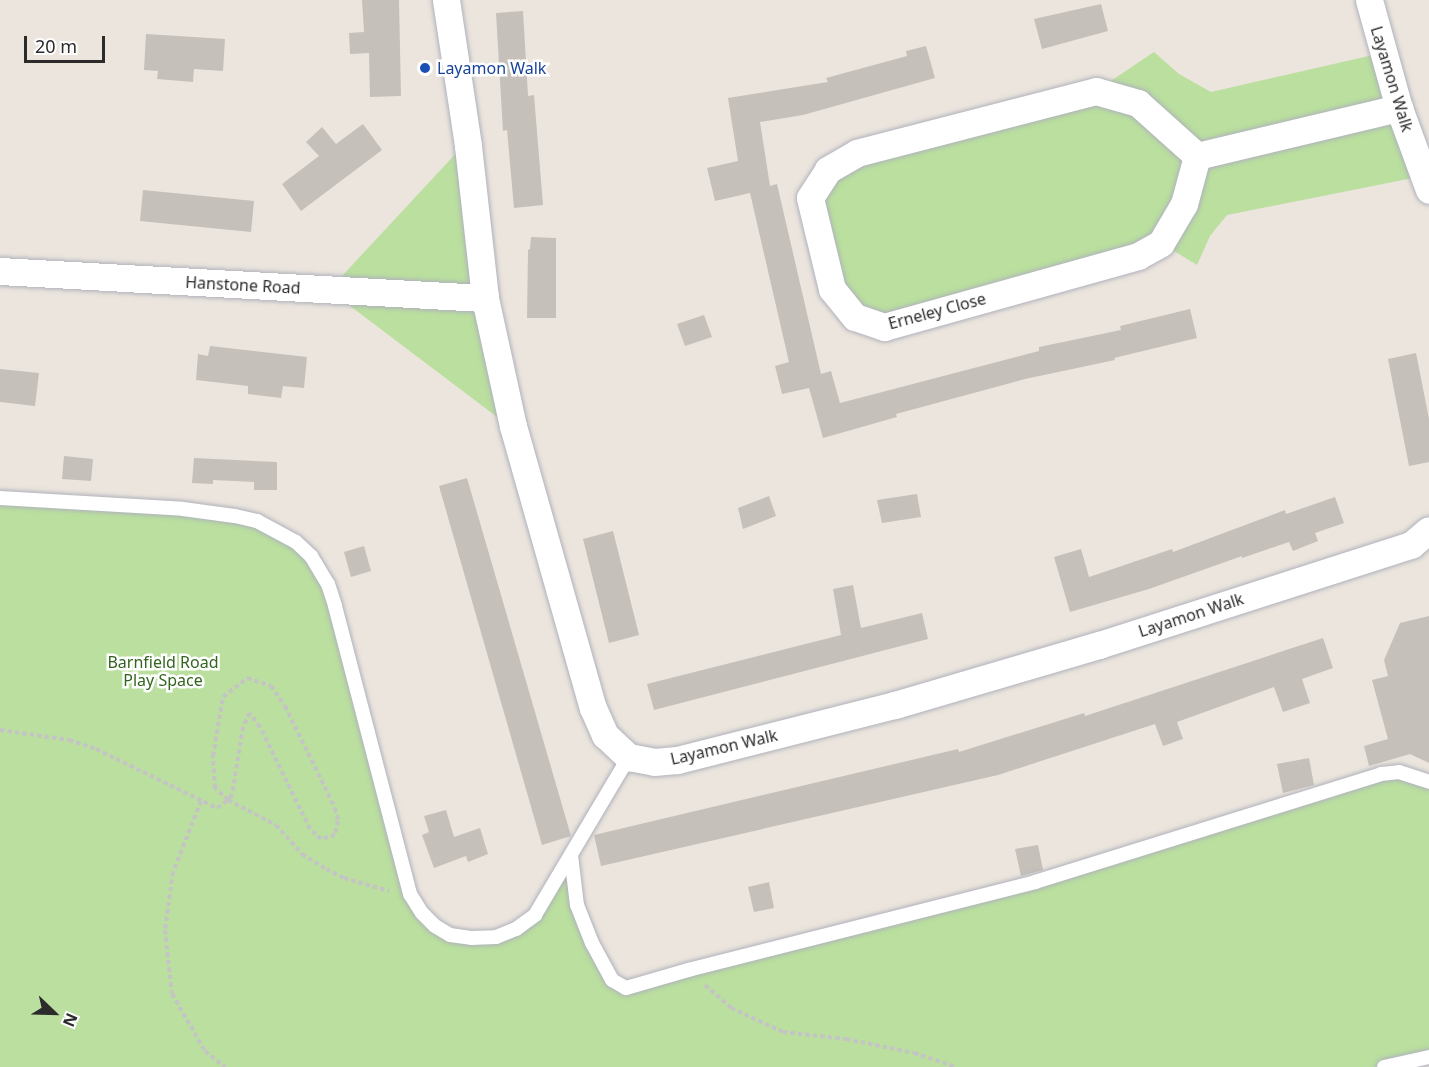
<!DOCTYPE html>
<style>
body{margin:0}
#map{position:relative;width:1429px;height:1067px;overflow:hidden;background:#ece5de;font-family:"Noto Sans",sans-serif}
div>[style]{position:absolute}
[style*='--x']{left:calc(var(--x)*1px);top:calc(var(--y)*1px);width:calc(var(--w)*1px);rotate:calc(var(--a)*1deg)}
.green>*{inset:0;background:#badf9e}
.building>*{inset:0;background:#c5c0ba}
.path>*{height:4px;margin-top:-2px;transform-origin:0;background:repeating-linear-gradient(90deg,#c4c4c4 0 4.5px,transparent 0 7.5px)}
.roads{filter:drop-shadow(0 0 2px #afb2bb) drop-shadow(0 0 2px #afb2bb)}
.lane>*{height:14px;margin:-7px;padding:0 7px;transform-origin:7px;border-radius:7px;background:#fff}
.street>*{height:27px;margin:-13.5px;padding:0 13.5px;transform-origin:13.5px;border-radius:13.5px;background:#fff}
.dots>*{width:16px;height:16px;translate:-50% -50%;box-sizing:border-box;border:3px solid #fff;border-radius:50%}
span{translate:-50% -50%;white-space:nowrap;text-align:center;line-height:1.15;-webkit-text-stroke:5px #fff;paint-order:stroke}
.transit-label{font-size:16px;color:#164399}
.left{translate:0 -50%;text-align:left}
.street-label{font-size:16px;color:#2b2b2b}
.park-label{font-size:16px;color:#33651f}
.north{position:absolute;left:24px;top:983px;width:60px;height:60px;-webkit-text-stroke:4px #fff;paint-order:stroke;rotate:113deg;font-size:16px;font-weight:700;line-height:24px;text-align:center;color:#2b2b2b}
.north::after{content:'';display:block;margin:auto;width:21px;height:27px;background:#2b2b2b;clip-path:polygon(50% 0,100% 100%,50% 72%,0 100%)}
.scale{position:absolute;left:24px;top:36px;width:81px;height:27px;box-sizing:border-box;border:3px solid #2b2b2b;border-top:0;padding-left:8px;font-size:18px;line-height:21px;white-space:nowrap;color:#2b2b2b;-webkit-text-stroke:4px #fff;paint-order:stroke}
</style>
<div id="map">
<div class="green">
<i style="clip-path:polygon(1154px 52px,1179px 74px,1211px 92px,1382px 53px,1423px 176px,1227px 215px,1210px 236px,1197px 265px,1161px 243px,884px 327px,855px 317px,810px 198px,828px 170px,1096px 91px)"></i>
<i style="clip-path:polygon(461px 148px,509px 426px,329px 290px)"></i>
<i style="clip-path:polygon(0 498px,236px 517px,296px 542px,328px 584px,410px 894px,450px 935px,516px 929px,570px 859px,577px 905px,617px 985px,1035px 882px,1381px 774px,1429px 782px,1429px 1057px,1384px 1067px,0 1067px)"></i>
</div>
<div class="building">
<i style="clip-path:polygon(362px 0,399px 0,401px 96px,370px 97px,369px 53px,350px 54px,349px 33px,364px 32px)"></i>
<i style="clip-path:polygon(1101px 4px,1108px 31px,1042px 49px,1034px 19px)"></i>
<i style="clip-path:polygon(523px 11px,528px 96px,534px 95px,543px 205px,514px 208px,507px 130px,503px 131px,496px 13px)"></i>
<i style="clip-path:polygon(146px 34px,225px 39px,223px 71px,194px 69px,193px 82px,157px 79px,158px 71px,144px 70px)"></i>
<i style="clip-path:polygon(926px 46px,935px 78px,803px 115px,760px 122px,770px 186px,777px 184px,821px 374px,831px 371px,840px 403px,1039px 351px,1039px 347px,1121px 330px,1120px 326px,1190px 309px,1197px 338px,1114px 358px,1115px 360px,1025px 379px,896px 414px,897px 417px,823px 438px,809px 388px,782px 394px,775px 366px,789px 362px,750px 193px,715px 201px,707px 168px,738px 161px,728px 98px,828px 82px,826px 78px,907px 56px,906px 51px)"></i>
<i style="clip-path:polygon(363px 124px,382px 150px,301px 211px,282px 184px,319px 156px,306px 142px,322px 127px,336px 144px)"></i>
<i style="clip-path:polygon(143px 190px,254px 201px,251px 232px,140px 221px)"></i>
<i style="clip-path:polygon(531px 237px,556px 238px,556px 318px,527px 318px,528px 250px,530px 249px)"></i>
<i style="clip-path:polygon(704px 315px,712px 337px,685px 346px,677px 324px)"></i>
<i style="clip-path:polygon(210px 346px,307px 357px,304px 388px,283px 386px,281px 398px,248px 394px,248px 386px,196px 380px,198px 354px,208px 356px)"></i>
<i style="clip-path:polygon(1416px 353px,1429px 419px,1429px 462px,1409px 466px,1388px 359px)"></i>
<i style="clip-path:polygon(0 369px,39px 373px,35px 406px,0 402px)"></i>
<i style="clip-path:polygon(64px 456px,93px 459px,91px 481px,62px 479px)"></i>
<i style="clip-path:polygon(194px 458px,277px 462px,277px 490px,254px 490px,254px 482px,213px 480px,213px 484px,192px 483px)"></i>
<i style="clip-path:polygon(467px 478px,571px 836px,542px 845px,439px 486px)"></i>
<i style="clip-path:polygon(917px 494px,921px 517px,882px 523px,877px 500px)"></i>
<i style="clip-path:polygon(769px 496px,776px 516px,743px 529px,738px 508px)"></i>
<i style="clip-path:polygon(1335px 497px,1344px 523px,1315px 533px,1318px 541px,1293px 551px,1289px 542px,1242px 558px,1242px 556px,1149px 589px,1070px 612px,1054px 557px,1081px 549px,1089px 577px,1172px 549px,1173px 552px,1285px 510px,1286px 514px)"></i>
<i style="clip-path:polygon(613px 531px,639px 635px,609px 643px,583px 539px)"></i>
<i style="clip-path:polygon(364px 546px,371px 571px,351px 577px,344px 552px)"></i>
<i style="clip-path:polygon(853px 585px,861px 628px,922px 613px,928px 639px,654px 710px,647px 684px,841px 635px,833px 589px)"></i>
<i style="clip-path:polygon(1429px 616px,1429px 763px,1410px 754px,1369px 766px,1364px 746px,1388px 739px,1372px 680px,1388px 676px,1384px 660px,1400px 623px)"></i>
<i style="clip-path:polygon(1323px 638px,1333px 668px,1302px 679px,1310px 703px,1283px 712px,1274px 687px,1177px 722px,1183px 739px,1163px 746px,1155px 724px,998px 775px,601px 866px,594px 835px,958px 749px,959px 752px,1084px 713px,1085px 716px)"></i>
<i style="clip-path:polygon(1309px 758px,1314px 785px,1283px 793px,1277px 764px)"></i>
<i style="clip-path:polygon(446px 810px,454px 837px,480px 828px,488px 854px,468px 862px,466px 856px,434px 868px,422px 835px,429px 832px,424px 816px)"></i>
<i style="clip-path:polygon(1038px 845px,1043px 870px,1021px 876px,1015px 849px)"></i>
<i style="clip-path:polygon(769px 882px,774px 908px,754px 912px,748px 887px)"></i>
</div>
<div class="path">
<i style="--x:247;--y:678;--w:25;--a:18"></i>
<i style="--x:271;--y:686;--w:24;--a:55"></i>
<i style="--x:285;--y:706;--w:114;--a:63.9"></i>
<i style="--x:335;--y:808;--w:13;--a:77"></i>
<i style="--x:338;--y:821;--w:14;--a:102"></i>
<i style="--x:335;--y:835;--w:15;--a:164"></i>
<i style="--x:321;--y:839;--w:15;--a:-138"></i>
<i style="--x:310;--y:829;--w:114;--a:-116.1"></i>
<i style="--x:260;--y:727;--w:17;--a:-126"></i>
<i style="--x:250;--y:713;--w:16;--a:117"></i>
<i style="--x:243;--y:727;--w:69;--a:99.2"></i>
<i style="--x:232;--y:795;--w:6;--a:129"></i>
<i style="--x:228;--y:800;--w:18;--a:-137"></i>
<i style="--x:215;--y:788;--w:32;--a:-94"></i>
<i style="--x:213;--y:756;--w:60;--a:-80.4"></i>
<i style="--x:223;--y:697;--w:31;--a:-38"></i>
<i style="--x:0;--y:730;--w:70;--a:8.2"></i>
<i style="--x:69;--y:740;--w:28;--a:18"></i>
<i style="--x:96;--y:749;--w:135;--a:26"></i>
<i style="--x:217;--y:808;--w:14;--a:-36"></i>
<i style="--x:228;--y:800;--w:54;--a:27.5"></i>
<i style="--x:276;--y:825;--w:39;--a:48"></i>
<i style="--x:302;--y:854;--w:28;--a:32"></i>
<i style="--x:326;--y:869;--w:20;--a:27"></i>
<i style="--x:344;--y:878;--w:47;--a:16.1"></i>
<i style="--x:201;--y:801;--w:76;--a:111.5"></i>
<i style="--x:173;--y:872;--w:59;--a:97.9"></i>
<i style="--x:165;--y:930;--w:64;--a:83.8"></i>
<i style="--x:172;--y:994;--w:66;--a:59.9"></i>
<i style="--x:205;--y:1051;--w:26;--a:39"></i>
<i style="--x:705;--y:985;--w:35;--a:41"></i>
<i style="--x:731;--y:1008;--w:57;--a:24.8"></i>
<i style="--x:783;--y:1032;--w:63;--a:6.3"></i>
<i style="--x:846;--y:1039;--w:69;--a:11.6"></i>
<i style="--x:914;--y:1053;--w:44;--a:18.4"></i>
</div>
<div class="roads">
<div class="lane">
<i style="--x:0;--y:498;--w:183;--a:3.4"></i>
<i style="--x:183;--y:509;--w:52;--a:7.7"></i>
<i style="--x:235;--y:516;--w:23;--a:13"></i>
<i style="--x:257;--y:521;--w:44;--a:28.3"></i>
<i style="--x:296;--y:542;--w:21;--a:43"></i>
<i style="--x:311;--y:556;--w:33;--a:59"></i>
<i style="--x:328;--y:584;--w:23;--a:72"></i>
<i style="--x:335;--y:606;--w:298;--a:75.4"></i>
<i style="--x:410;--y:894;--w:22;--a:58"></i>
<i style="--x:422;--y:913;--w:18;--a:45"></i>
<i style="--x:435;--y:926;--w:17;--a:31"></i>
<i style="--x:450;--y:935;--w:21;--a:8"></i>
<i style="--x:471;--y:938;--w:25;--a:-2"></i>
<i style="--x:496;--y:937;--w:22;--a:-22"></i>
<i style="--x:516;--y:929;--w:24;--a:-36"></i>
<i style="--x:535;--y:915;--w:184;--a:-59.3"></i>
<i style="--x:571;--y:855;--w:50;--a:83.2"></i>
<i style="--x:577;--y:905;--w:41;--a:68.5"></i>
<i style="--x:592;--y:943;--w:42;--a:61.6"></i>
<i style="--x:612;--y:980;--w:16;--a:30"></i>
<i style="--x:626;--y:988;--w:65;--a:-16.2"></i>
<i style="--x:688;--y:970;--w:358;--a:-14.2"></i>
<i style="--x:1035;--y:882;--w:362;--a:-17.3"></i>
<i style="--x:1381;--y:774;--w:18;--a:-6"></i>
<i style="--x:1399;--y:772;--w:32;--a:18"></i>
<i style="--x:1384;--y:1067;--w:46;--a:-12.5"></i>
</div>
<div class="street">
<i style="--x:446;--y:0;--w:148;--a:81.4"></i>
<i style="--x:468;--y:146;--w:153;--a:83.6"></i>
<i style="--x:485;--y:298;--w:131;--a:77.7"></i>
<i style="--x:513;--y:426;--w:293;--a:74.2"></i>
<i style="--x:593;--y:708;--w:30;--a:66"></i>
<i style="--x:605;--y:735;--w:33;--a:43"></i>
<i style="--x:629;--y:757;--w:25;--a:11"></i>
<i style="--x:654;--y:762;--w:23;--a:-5"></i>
<i style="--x:677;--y:760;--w:225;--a:-14.2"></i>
<i style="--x:895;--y:705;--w:213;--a:-16.4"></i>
<i style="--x:1099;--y:645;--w:328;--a:-17.8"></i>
<i style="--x:1411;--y:545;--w:23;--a:-40"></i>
<i style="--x:1369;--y:0;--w:112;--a:74.5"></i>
<i style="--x:1399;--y:108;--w:87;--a:69.9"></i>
<i style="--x:1197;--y:156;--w:79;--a:-138.1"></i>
<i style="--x:1138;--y:103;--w:44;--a:-164.1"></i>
<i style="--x:1096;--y:91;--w:247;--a:165.5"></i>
<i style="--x:857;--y:153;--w:34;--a:150"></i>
<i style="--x:828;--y:170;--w:33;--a:123"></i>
<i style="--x:810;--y:198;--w:94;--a:76.4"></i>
<i style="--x:832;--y:289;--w:36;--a:51"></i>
<i style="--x:855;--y:317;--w:31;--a:19"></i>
<i style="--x:884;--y:327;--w:264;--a:-15.6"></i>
<i style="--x:1138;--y:256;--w:26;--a:-29"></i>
<i style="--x:1161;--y:243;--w:45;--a:-59.5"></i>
<i style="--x:1184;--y:204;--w:50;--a:-74.8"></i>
<i style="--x:1197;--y:156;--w:208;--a:-13.4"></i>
<i style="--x:0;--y:271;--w:486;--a:3.2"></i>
</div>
</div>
<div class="dots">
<i style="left:425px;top:68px;background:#1a4fb4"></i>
</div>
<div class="transit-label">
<span class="left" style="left:437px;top:68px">Layamon Walk</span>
</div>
<div class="street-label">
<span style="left:1392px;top:79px;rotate:73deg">Layamon Walk</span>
<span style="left:243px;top:285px;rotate:3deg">Hanstone Road</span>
<span style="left:937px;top:311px;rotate:-15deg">Erneley Close</span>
<span style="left:1191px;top:615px;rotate:-18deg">Layamon Walk</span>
<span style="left:724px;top:747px;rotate:-13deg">Layamon Walk</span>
</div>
<div class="park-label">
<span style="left:163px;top:671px">Barnfield Road<br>Play Space</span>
</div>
<div class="north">N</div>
<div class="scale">20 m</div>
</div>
